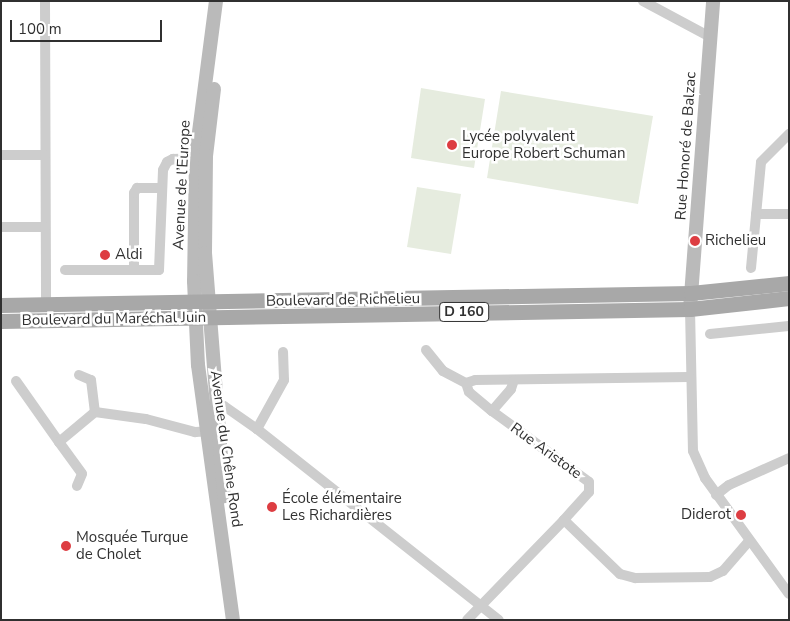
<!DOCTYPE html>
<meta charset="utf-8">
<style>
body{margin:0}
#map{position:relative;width:790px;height:621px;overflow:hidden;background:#fff;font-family:"Nunito Sans",sans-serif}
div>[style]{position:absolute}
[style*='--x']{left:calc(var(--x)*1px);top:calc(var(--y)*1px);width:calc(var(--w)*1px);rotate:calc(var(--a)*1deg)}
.green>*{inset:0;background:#e6ecdf}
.street>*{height:10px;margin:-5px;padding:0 5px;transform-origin:5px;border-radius:5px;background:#cdcdcd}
.secondary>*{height:14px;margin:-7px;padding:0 7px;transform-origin:7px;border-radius:7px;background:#bababa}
.primary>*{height:15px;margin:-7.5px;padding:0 7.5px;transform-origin:7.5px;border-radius:7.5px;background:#a8a8a8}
.dots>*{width:14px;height:14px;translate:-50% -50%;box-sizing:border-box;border:2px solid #fff;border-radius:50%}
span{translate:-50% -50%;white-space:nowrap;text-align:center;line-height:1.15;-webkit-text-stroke:5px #fff;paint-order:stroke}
.shield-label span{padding:1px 4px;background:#fff;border:1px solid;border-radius:4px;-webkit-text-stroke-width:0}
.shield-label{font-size:14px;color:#303030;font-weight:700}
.poi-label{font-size:15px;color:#303030}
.left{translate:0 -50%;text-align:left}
.right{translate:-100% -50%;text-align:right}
.street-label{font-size:15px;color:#303030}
.frame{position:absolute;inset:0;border:2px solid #303030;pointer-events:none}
.scale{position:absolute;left:10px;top:20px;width:152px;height:22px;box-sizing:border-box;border:2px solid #303030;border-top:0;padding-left:6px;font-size:15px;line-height:18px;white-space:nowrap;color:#303030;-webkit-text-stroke:4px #fff;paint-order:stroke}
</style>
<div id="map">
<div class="green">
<i style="clip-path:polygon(421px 88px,485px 99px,474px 168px,411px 158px)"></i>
<i style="clip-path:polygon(501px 91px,653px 116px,638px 204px,487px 178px)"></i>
<i style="clip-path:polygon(417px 187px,461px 194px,451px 254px,407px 247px)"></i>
</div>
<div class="street">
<i style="--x:45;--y:1;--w:304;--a:89.8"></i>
<i style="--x:643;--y:1;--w:76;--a:28.2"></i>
<i style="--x:1;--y:155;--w:44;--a:0"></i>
<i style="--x:196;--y:166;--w:24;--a:-163"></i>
<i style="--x:173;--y:159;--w:27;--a:-2"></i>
<i style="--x:756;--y:214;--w:33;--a:0"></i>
<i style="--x:1;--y:227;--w:44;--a:0"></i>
<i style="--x:751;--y:268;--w:106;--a:-84.6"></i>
<i style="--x:761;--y:162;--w:40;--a:-45"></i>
<i style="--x:65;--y:270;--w:94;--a:0"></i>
<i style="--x:159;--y:270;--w:100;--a:-87.7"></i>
<i style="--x:163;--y:170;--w:9;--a:-63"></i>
<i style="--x:167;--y:162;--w:7;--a:-27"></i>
<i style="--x:134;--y:270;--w:77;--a:-90"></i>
<i style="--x:134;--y:193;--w:6;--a:-59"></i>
<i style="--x:137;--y:188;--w:25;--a:0"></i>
<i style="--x:690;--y:309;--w:142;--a:88.8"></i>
<i style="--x:693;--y:451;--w:30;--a:66"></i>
<i style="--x:705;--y:478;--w:143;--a:54.1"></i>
<i style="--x:710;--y:334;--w:79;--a:-5.8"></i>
<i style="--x:426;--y:350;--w:27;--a:51"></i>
<i style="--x:443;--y:371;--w:26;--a:28"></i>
<i style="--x:466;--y:383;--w:9;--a:72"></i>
<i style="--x:469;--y:392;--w:30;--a:40"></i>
<i style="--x:492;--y:411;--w:120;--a:36.2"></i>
<i style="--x:589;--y:482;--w:10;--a:90"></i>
<i style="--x:589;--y:492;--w:38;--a:132"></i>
<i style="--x:564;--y:520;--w:139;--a:134.1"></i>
<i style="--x:79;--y:375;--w:13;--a:23"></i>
<i style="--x:91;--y:380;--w:32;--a:83"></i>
<i style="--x:95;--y:412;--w:51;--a:7.8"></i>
<i style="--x:146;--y:419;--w:51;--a:14.9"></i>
<i style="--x:195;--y:432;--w:19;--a:-3"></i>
<i style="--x:16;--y:381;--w:75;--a:54.8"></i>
<i style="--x:59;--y:442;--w:47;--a:-39.8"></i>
<i style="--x:466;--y:383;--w:9;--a:-18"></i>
<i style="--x:475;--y:380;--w:214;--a:-0.8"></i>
<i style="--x:210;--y:408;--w:14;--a:-8"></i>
<i style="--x:224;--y:406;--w:40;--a:34.9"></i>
<i style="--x:257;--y:429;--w:308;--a:38.3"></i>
<i style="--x:492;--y:411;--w:29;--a:-49"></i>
<i style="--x:511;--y:389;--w:9;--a:-72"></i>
<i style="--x:257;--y:429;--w:56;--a:-61.1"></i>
<i style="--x:284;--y:380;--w:28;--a:-92"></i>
<i style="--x:59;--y:442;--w:39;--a:54"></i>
<i style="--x:82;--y:474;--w:13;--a:113"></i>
<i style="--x:716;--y:495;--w:16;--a:-38"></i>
<i style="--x:729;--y:485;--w:66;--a:-24.2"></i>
<i style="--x:564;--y:520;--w:78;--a:44"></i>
<i style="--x:620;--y:574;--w:16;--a:15"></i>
<i style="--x:635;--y:578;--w:75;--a:-0.8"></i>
<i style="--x:710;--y:577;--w:14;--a:-25"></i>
<i style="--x:723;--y:571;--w:40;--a:-49"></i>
</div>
<div class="secondary">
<i style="--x:216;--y:1;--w:156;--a:97.4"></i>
<i style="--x:196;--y:156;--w:125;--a:90.9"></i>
<i style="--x:194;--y:281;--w:84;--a:87.3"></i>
<i style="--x:198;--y:365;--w:257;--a:82.2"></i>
<i style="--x:214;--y:89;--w:67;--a:96.8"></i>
<i style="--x:206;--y:156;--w:97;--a:90.6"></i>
<i style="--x:205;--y:253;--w:244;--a:85.5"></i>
<i style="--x:690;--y:309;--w:309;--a:-85.7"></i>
</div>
<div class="primary">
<i style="--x:1;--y:305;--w:690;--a:-1"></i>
<i style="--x:691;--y:293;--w:99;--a:-5.8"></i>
<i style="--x:1;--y:321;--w:689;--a:-1"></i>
<i style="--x:690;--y:309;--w:100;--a:-6.3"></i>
</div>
<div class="dots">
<i style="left:452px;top:145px;background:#dd3d42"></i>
<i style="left:695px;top:241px;background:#dd3d42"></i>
<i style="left:105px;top:255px;background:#dd3d42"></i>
<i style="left:272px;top:507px;background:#dd3d42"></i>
<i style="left:741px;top:515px;background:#dd3d42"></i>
<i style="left:66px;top:546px;background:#dd3d42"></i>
</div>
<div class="shield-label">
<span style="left:464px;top:312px">D 160</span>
</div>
<div class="poi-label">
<span class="left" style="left:462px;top:145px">Lycée polyvalent<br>Europe Robert Schuman</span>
<span class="left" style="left:705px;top:241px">Richelieu</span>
<span class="left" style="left:115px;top:255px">Aldi</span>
<span class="left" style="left:282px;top:507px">École élémentaire<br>Les Richardières</span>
<span class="right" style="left:731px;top:515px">Diderot</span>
<span class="left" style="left:76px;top:546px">Mosquée Turque<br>de Cholet</span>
</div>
<div class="street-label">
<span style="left:686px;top:146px;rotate:-86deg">Rue Honoré de Balzac</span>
<span style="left:182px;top:185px;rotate:-87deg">Avenue de l’Europe</span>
<span style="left:343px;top:300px;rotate:-1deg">Boulevard de Richelieu</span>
<span style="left:114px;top:319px;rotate:-1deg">Boulevard du Maréchal Juin</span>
<span style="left:226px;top:449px;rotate:82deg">Avenue du Chêne Rond</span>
<span style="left:546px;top:451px;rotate:36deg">Rue Aristote</span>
</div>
<div class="frame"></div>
<div class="scale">100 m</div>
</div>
